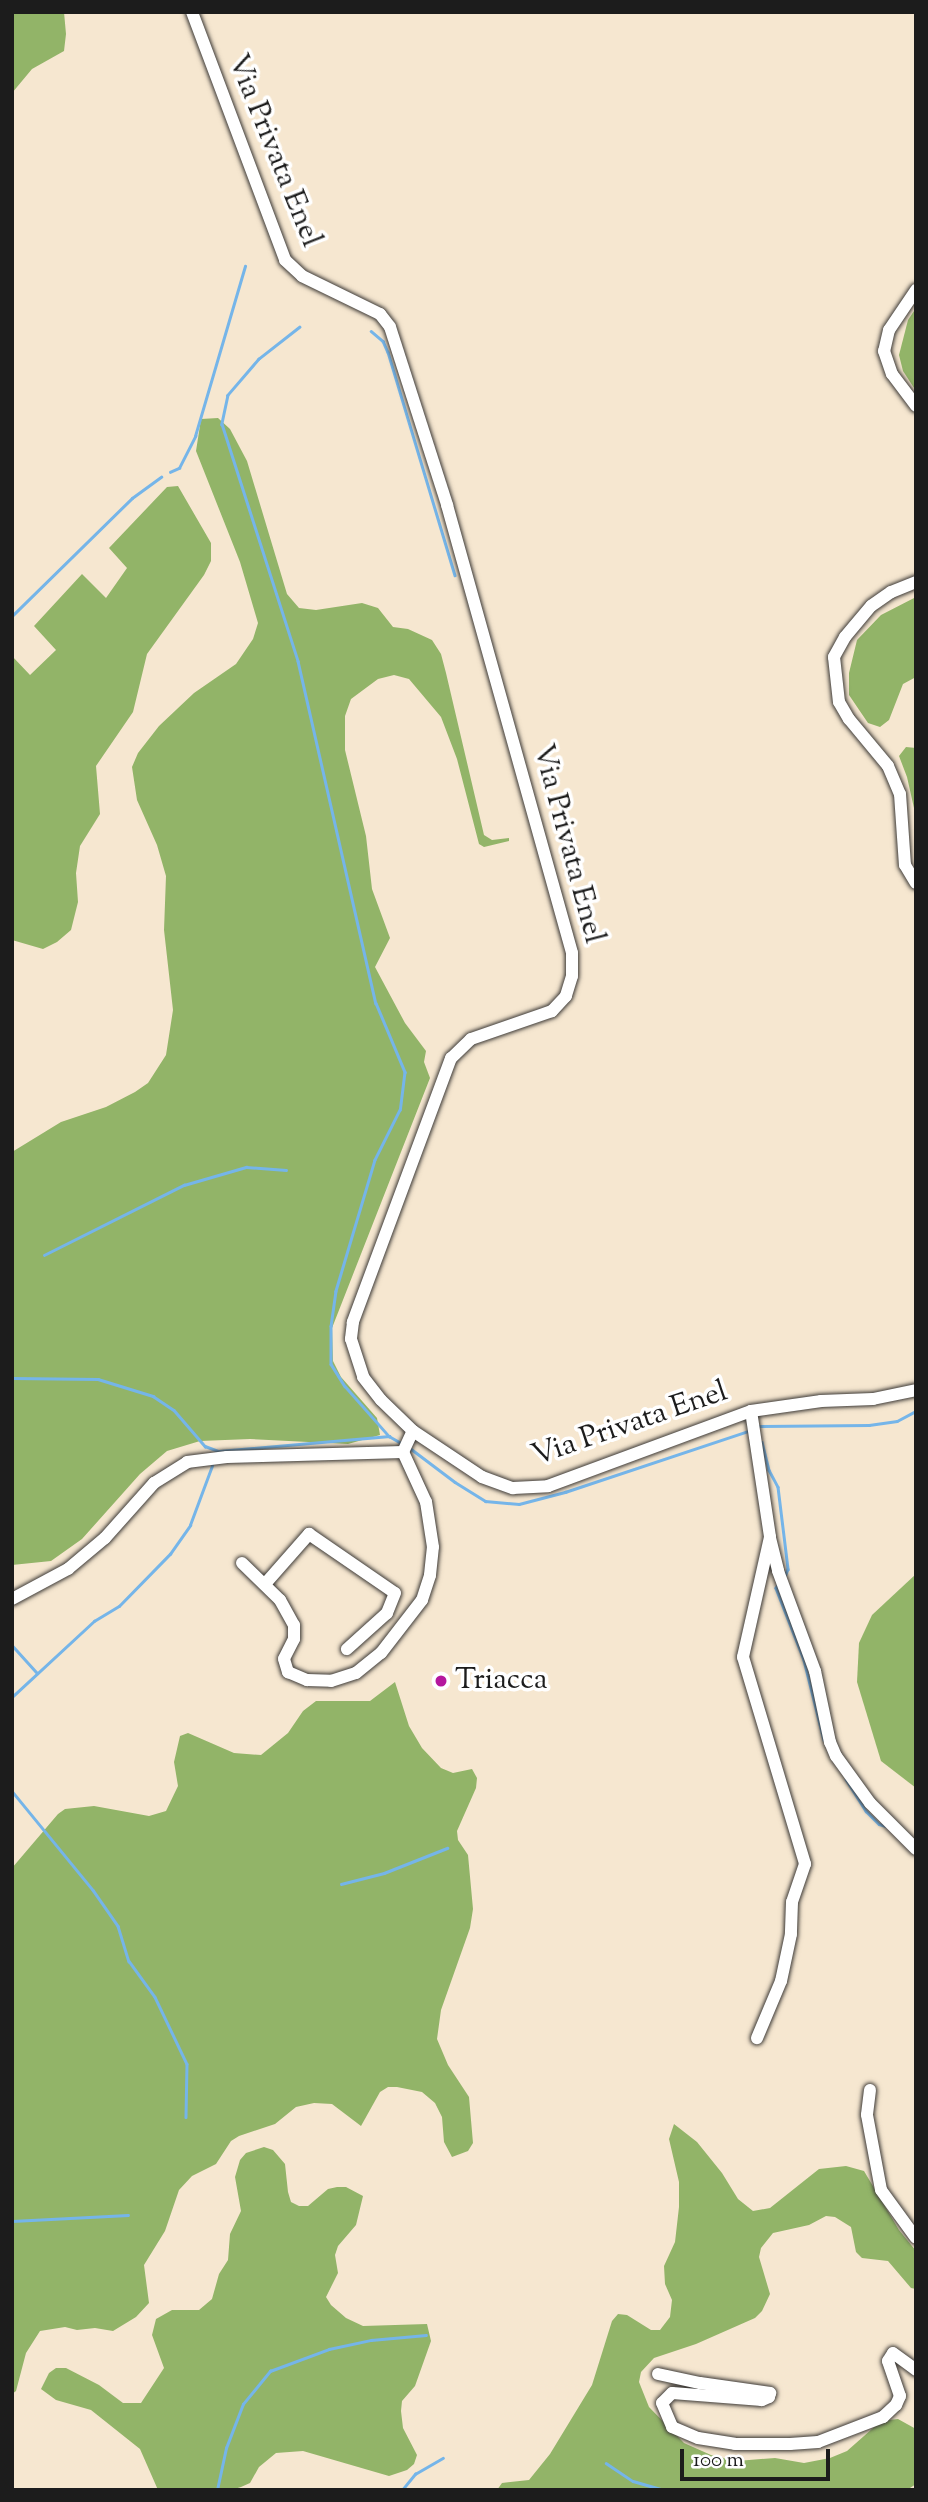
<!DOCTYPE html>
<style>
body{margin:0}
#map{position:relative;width:928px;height:2502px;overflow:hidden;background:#f6e7d0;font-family:"Sorts Mill Goudy",serif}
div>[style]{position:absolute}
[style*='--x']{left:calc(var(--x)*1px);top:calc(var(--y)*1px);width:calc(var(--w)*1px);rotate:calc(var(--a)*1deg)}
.forest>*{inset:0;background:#92b468}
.stream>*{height:2.5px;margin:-1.25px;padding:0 1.25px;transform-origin:1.25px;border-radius:1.25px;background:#75b5e9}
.roads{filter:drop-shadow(0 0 2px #3d3a37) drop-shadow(0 0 2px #3d3a37)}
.minor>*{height:12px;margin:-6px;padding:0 6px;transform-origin:6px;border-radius:6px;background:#fff}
.dots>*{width:19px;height:19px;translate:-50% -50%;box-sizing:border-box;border:4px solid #fff;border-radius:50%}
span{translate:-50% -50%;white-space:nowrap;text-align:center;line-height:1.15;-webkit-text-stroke:7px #fff;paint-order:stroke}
.street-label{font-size:30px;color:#1c1c1c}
.poi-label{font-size:30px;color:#1c1c1c}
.left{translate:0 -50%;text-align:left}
.frame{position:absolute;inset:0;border:14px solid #1c1c1c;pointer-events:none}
.scale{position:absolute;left:680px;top:2449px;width:150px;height:32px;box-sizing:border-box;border:4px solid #1c1c1c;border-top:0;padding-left:9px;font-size:21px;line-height:24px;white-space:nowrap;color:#1c1c1c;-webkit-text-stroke:5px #fff;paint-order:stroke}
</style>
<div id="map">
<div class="forest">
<i style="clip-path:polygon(12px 12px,64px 12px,66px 34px,64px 51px,32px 69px,12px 93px)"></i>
<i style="clip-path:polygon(916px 308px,916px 391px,903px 371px,899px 355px,908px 320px)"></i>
<i style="clip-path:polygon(218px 418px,230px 429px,247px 461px,287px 594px,299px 608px,316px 610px,362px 603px,378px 608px,393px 627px,408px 629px,432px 640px,441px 654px,446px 673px,484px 835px,492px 840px,509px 838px,509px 841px,484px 847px,479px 844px,457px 759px,441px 717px,409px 679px,394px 675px,378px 679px,351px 699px,345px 716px,345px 750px,366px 836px,372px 889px,390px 938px,375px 967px,405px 1023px,426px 1051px,424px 1062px,430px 1078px,332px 1328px,333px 1361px,341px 1377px,377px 1418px,380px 1435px,348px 1444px,250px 1439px,200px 1441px,167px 1451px,140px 1474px,82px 1539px,51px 1561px,12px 1565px,12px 1152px,61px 1122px,106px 1107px,135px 1092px,148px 1083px,166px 1055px,173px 1010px,164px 930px,166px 876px,157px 845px,137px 800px,132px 767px,138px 753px,159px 726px,194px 693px,236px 664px,253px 639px,258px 623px,240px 562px,196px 451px,201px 419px)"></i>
<i style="clip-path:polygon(178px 486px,211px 543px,211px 561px,204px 575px,147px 654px,133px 712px,96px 766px,100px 814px,80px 846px,76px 873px,78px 902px,71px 930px,57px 942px,43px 949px,12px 940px,12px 656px,30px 675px,56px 650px,34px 626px,82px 574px,106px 598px,127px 568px,109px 548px,167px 487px)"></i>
<i style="clip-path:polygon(916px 597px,916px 677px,903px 684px,889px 720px,880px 727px,868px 723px,849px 695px,849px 673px,857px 640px,881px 615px)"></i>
<i style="clip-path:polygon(906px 747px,916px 748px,916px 817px,907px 777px,899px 756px)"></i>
<i style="clip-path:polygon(916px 1574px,916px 1788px,881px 1761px,857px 1682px,859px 1643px,872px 1615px)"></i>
<i style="clip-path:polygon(395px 1682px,409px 1726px,422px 1748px,441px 1768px,453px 1773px,472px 1769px,477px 1778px,476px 1788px,457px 1831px,458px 1840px,468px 1855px,473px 1909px,470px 1928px,441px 2010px,437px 2039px,448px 2065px,469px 2097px,473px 2143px,468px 2151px,452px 2157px,444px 2142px,442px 2117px,435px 2103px,422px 2092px,397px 2087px,388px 2087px,380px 2092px,361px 2126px,332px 2104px,314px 2103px,296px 2107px,275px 2124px,239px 2136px,231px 2141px,216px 2164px,192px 2176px,179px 2190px,165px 2231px,144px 2265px,149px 2303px,136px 2317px,113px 2331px,95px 2328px,77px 2330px,65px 2327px,40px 2331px,26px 2353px,16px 2391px,12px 2394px,12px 1868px,58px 1814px,65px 1809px,94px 1806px,149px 1816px,166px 1811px,178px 1786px,174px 1762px,180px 1736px,188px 1733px,234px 1753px,261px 1755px,288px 1733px,303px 1711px,316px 1701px,370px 1701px)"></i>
<i style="clip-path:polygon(674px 2124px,697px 2142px,722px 2173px,738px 2199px,753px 2211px,770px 2208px,819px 2169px,846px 2166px,864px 2171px,899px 2230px,916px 2251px,916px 2289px,911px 2288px,888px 2261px,862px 2258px,856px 2252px,851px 2227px,835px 2217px,826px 2216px,809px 2225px,773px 2233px,761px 2248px,759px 2257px,770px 2294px,762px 2311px,755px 2318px,696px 2344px,654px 2358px,641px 2372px,639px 2382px,649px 2407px,684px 2443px,711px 2455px,737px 2461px,775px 2458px,804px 2463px,830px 2458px,847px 2451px,881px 2421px,898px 2419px,916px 2429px,916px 2484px,907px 2490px,497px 2490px,502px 2483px,529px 2480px,550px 2454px,592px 2385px,612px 2321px,618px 2314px,627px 2315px,651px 2330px,660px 2330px,670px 2317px,672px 2300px,665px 2284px,664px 2266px,675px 2242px,679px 2207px,679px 2182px,669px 2139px)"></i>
<i style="clip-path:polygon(264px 2147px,273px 2150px,285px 2164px,288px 2192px,291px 2202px,299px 2206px,308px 2206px,328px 2189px,337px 2187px,346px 2187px,363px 2196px,356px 2225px,338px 2246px,335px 2255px,338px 2273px,326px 2297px,331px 2305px,346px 2318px,363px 2326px,427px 2324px,431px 2341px,415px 2386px,402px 2401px,401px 2411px,403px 2428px,417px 2455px,414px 2464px,407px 2470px,389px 2476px,303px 2451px,276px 2453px,259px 2467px,250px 2483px,241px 2487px,231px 2490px,158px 2490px,140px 2449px,91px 2410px,56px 2400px,41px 2389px,49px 2373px,56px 2368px,66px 2368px,99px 2385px,123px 2403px,141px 2403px,164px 2368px,152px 2335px,156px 2319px,172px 2310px,199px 2310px,212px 2299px,219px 2274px,228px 2260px,230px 2234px,241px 2211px,235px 2177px,240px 2160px,246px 2153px)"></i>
</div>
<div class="stream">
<i style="--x:300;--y:327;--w:52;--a:142"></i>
<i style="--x:259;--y:359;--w:48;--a:130.7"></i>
<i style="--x:228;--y:395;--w:30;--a:102"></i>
<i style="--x:222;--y:424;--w:249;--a:72.2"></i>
<i style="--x:298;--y:661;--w:351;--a:77.2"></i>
<i style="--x:376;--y:1003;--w:75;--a:67.2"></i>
<i style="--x:405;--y:1072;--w:38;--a:97"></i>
<i style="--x:400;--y:1110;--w:56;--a:116.6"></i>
<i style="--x:375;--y:1160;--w:137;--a:106.6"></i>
<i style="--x:336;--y:1291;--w:35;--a:98"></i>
<i style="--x:331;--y:1326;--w:38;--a:90"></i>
<i style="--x:331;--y:1364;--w:26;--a:58"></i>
<i style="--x:345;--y:1386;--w:67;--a:48.7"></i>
<i style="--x:389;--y:1436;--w:14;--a:30"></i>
<i style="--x:371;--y:331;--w:16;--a:40"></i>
<i style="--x:383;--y:341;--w:12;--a:66"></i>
<i style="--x:388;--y:352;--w:233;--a:73.3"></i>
<i style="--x:170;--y:472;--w:10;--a:-24"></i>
<i style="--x:179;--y:468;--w:36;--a:-63"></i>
<i style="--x:195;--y:436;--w:177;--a:-73.6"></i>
<i style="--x:12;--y:616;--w:168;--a:-44.5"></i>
<i style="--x:132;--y:498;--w:36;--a:-36"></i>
<i style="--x:44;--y:1255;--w:157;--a:-26.6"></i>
<i style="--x:184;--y:1185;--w:65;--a:-16.2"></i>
<i style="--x:246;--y:1167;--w:40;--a:4.3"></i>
<i style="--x:12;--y:1378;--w:86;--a:0.7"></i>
<i style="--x:98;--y:1379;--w:58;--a:17.2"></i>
<i style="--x:153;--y:1396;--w:25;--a:34"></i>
<i style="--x:174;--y:1410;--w:48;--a:49.3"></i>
<i style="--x:205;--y:1446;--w:15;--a:20"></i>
<i style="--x:219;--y:1451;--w:171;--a:-5"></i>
<i style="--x:758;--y:1426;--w:111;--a:-0.5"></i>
<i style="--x:869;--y:1425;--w:28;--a:-8"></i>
<i style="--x:897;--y:1421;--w:21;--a:-28"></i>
<i style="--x:762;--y:1442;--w:29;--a:76"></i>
<i style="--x:769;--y:1470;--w:19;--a:62"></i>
<i style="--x:778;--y:1487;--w:83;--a:83"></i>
<i style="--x:788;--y:1569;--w:9;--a:111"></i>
<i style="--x:410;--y:1448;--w:56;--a:37.1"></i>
<i style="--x:455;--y:1482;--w:36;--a:32"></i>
<i style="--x:485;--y:1501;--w:34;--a:5"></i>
<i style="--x:519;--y:1504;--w:48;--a:-14.6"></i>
<i style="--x:565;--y:1492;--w:193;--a:-18.4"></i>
<i style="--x:779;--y:1584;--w:5;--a:127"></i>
<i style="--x:776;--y:1588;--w:77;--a:68.7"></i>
<i style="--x:804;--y:1660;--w:82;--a:76"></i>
<i style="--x:12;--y:1645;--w:38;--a:48"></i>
<i style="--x:12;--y:1697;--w:112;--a:-42.8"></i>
<i style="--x:94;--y:1621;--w:29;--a:-31"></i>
<i style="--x:119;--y:1606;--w:73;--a:-45.6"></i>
<i style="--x:170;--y:1554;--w:35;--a:-55"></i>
<i style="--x:190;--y:1525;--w:63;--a:-69.6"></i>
<i style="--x:846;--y:1779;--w:38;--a:58"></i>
<i style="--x:866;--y:1811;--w:18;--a:45"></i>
<i style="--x:879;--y:1824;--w:7;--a:16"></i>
<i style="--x:12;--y:1791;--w:128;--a:50.7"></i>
<i style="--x:93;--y:1890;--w:44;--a:55.2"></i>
<i style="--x:118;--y:1926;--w:37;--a:73"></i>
<i style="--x:129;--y:1961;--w:44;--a:54.2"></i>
<i style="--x:155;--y:1997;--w:74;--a:64.5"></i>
<i style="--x:187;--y:2064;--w:53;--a:91.1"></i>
<i style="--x:341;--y:1884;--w:44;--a:-14.3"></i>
<i style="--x:384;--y:1873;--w:68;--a:-21.6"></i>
<i style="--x:12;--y:2221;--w:116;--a:-3"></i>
<i style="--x:606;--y:2463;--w:32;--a:34"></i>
<i style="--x:633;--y:2481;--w:32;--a:16"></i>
<i style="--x:217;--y:2490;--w:43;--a:-77.9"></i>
<i style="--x:226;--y:2448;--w:47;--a:-68.9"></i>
<i style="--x:243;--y:2404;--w:43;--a:-50.7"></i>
<i style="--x:270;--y:2371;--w:63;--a:-20.4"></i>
<i style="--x:329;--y:2349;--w:43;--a:-12.1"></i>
<i style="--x:371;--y:2340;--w:55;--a:-5.2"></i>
<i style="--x:402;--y:2490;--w:21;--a:-51"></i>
<i style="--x:415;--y:2474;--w:32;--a:-30"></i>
</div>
<div class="roads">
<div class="minor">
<i style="--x:192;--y:12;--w:265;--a:69.4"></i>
<i style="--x:285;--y:260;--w:23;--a:43"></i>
<i style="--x:302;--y:276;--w:87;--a:26"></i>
<i style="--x:380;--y:314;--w:16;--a:52"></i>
<i style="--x:390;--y:327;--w:187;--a:72.2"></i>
<i style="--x:447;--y:505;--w:465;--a:74.4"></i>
<i style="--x:572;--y:953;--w:23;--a:90"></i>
<i style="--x:572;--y:976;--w:21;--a:107"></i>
<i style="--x:566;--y:996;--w:21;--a:133"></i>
<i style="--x:552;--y:1011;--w:86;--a:160.9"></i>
<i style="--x:471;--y:1039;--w:28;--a:136"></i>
<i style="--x:451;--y:1058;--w:282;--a:110.4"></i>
<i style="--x:353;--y:1322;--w:17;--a:97"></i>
<i style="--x:351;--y:1339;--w:40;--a:72"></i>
<i style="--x:363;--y:1377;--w:29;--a:52"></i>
<i style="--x:381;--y:1400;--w:45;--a:44.1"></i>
<i style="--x:413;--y:1431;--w:83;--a:33.7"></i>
<i style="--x:482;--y:1477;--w:33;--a:20"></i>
<i style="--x:513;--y:1488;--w:35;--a:-3"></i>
<i style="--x:548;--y:1486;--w:216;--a:-20.3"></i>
<i style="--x:751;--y:1411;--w:71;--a:-8.1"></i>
<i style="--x:821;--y:1401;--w:52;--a:-2.2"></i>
<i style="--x:873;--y:1399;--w:44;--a:-11.8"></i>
<i style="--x:916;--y:290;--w:48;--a:124"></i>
<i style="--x:889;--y:330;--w:22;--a:103"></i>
<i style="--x:884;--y:351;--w:24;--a:71"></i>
<i style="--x:892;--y:374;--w:40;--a:53"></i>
<i style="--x:916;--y:582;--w:27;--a:158"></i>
<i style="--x:891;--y:592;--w:24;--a:145"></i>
<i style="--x:871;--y:606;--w:40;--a:130"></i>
<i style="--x:845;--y:637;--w:23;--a:119"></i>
<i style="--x:834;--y:657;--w:45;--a:83.7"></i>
<i style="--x:839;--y:702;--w:20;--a:60"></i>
<i style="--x:849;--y:719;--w:61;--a:50.3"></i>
<i style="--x:888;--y:766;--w:30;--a:67"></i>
<i style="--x:900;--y:794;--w:71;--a:86"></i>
<i style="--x:905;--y:865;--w:21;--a:59"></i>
<i style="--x:751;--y:1411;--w:127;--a:81.4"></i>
<i style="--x:770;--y:1537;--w:123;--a:102.7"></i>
<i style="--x:743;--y:1657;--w:216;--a:73.3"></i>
<i style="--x:805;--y:1864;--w:40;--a:108.9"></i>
<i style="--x:792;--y:1902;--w:32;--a:92"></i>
<i style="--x:791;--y:1934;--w:48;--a:102"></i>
<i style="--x:781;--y:1981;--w:62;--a:112.8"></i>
<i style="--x:770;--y:1538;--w:34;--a:76"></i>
<i style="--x:778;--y:1571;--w:107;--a:69.7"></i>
<i style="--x:815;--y:1671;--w:73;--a:78.1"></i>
<i style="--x:830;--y:1742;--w:15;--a:67"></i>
<i style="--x:836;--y:1756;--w:58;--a:54.1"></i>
<i style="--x:870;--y:1803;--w:65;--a:45"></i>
<i style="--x:242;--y:1563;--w:53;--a:44.2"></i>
<i style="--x:280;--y:1600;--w:29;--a:61"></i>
<i style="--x:294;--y:1625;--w:14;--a:90"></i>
<i style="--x:294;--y:1639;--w:22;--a:117"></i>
<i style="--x:284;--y:1659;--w:14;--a:73"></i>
<i style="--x:288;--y:1672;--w:21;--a:23"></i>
<i style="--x:307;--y:1680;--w:24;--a:2"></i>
<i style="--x:331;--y:1681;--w:26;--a:-18"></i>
<i style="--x:356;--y:1673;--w:32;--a:-39"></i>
<i style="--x:381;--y:1653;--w:67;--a:-52.3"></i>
<i style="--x:422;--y:1600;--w:26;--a:-72"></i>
<i style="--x:430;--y:1575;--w:28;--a:-84"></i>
<i style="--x:433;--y:1547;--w:46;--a:-98.8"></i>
<i style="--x:426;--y:1502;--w:55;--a:-114.7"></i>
<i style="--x:265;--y:1584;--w:67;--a:-48.7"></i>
<i style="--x:309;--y:1534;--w:104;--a:34.5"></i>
<i style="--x:395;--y:1593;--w:22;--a:112"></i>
<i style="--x:387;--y:1613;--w:54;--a:138"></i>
<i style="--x:12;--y:1599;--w:64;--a:-28.2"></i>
<i style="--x:68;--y:1569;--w:48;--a:-40"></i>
<i style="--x:105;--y:1538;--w:74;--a:-48.3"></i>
<i style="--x:154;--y:1483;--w:39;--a:-32"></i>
<i style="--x:187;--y:1462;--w:40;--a:-7.1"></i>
<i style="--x:227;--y:1457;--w:176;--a:-1.6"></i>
<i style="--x:403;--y:1452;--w:23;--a:-65"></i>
<i style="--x:870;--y:2090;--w:25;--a:97"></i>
<i style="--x:867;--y:2115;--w:76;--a:79.4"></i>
<i style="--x:881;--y:2190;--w:59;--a:53.9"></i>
<i style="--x:658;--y:2374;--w:43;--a:12.1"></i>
<i style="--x:700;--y:2383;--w:71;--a:8.1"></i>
<i style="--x:770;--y:2393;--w:4;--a:104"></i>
<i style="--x:769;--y:2397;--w:8;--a:157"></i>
<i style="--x:762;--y:2400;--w:90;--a:-175.6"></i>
<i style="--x:672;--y:2393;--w:14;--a:135"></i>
<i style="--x:662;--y:2403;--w:26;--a:67"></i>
<i style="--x:672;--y:2427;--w:28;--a:23"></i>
<i style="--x:698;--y:2438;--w:37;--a:9"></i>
<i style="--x:735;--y:2444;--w:55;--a:0"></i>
<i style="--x:790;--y:2444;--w:28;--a:-4"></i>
<i style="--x:818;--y:2442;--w:70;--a:-21"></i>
<i style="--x:883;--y:2417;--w:18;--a:-43"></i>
<i style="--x:896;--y:2405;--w:10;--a:-66"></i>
<i style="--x:900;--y:2396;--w:37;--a:-109"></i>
<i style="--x:888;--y:2361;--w:9;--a:-58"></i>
<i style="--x:893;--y:2353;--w:29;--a:36"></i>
</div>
</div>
<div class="dots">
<i style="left:441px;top:1681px;background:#b5179e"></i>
</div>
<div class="street-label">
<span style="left:273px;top:151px;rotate:68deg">Via Privata Enel</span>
<span style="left:567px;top:844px;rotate:75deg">Via Privata Enel</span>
<span style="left:630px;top:1425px;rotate:-19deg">Via Privata Enel</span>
</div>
<div class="poi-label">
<span class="left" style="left:455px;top:1681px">Triacca</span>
</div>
<div class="frame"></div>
<div class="scale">100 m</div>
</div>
